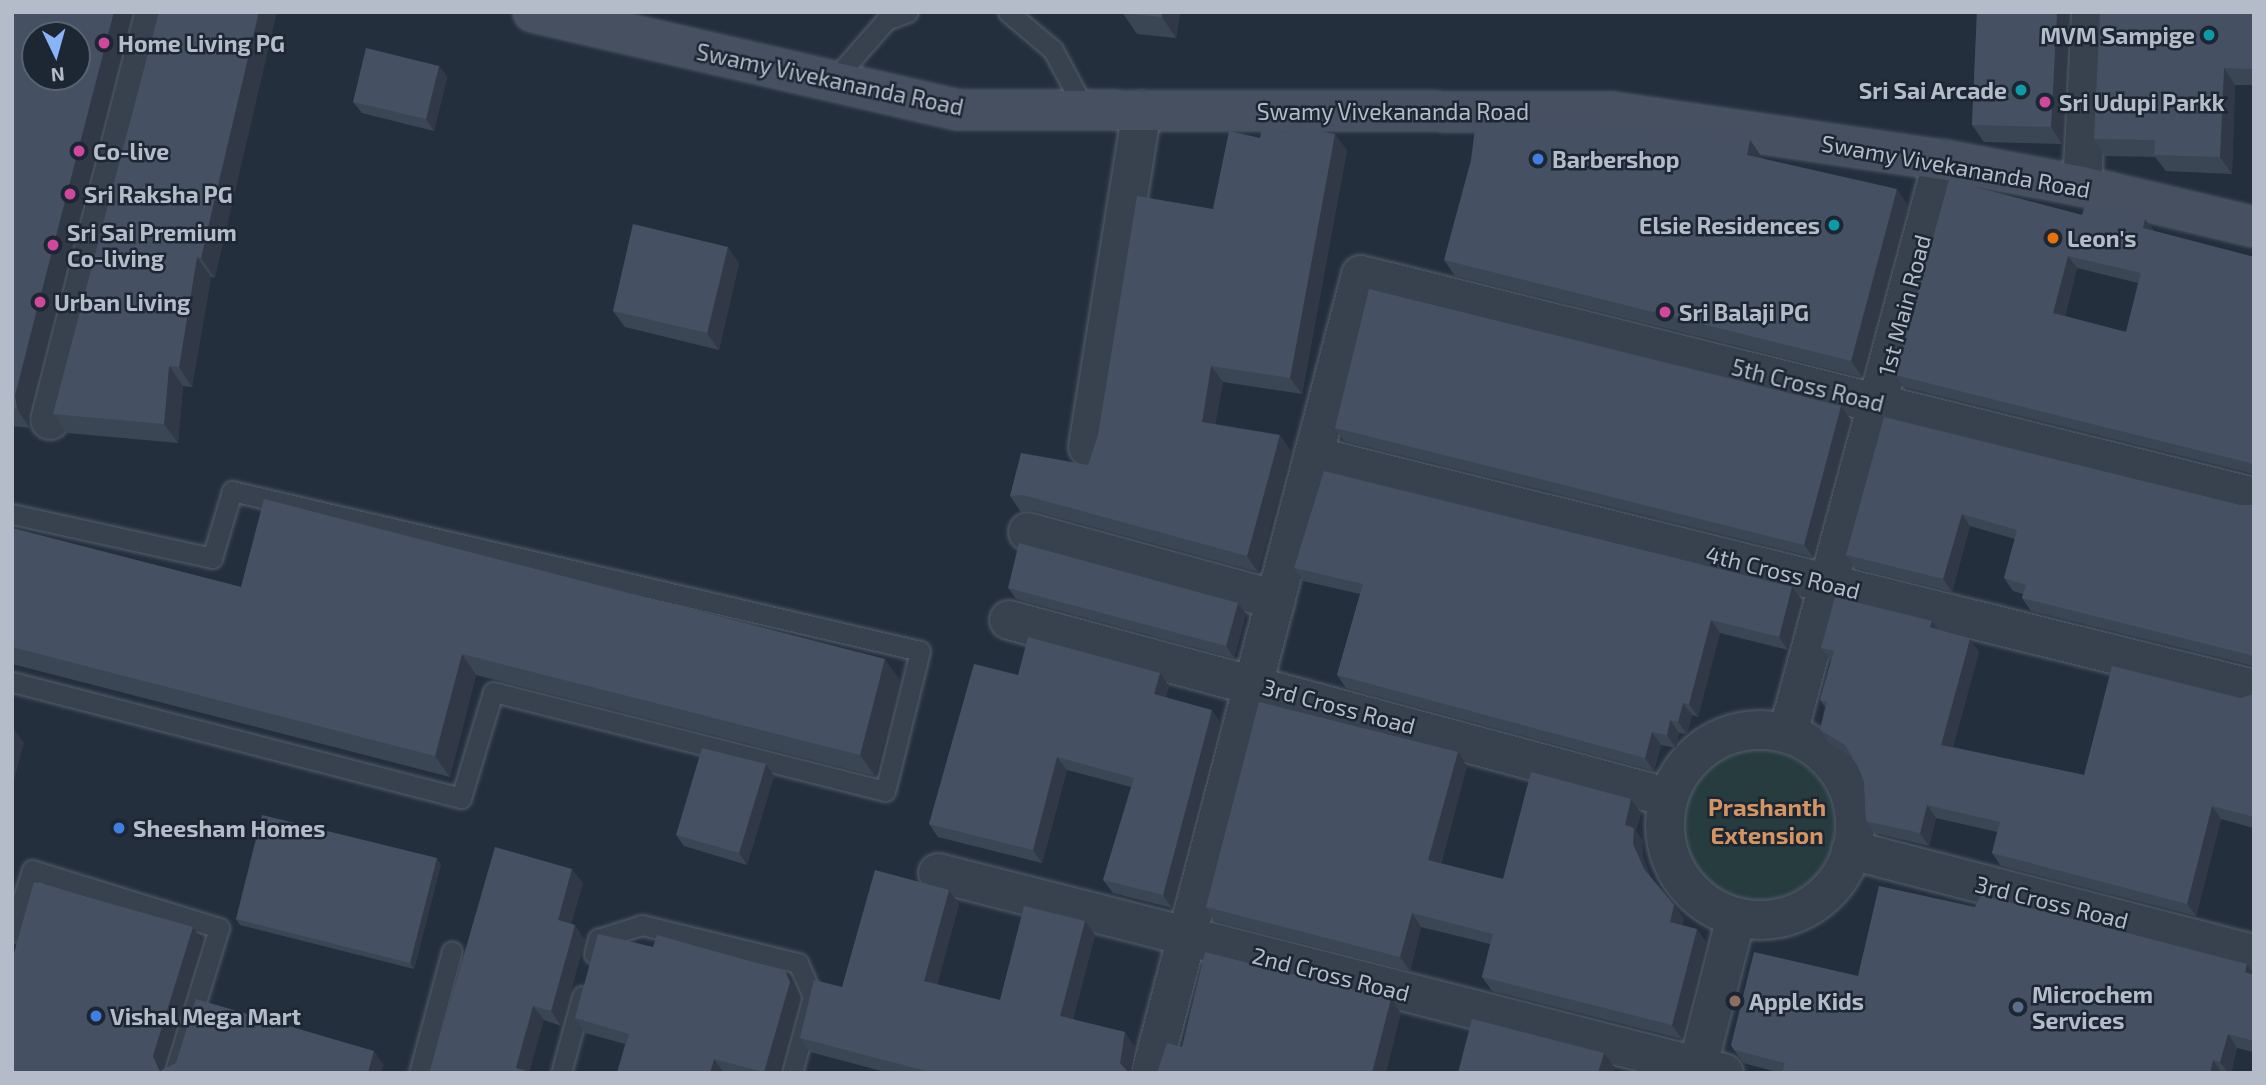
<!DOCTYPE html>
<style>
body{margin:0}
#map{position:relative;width:2266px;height:1085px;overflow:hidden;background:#242f3e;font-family:"Exo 2",sans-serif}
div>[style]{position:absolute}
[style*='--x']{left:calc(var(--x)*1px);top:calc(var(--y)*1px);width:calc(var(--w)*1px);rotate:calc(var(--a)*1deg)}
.green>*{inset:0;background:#263c3f}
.round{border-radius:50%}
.roads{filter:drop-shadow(0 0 2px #565f6c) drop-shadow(0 0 2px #565f6c)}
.lane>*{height:19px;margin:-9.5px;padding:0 9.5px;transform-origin:9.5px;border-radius:9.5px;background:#38414e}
.street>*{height:38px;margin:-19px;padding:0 19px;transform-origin:19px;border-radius:19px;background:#38414e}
.street>.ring{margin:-19px;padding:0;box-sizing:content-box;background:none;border:38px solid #38414e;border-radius:50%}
.secondary>*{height:38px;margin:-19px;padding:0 19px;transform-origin:19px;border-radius:19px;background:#465061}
.wall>*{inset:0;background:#3b4654}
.shaded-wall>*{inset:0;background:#303945}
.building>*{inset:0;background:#455162}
.dots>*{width:19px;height:19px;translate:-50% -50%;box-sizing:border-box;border:4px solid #1d2633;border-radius:50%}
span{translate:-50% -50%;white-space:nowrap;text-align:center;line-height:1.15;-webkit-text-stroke:5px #1d2633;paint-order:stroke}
.poi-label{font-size:23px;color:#b4bcc9;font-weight:700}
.right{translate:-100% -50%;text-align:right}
.left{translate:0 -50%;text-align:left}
.street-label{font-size:23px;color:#b4bcc9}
.neighbourhood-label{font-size:24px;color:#d59563;font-weight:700}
.frame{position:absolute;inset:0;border:14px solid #b4bcc9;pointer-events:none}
.north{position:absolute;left:21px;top:21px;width:70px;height:70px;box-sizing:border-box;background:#1d2633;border:2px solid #59626f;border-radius:50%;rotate:175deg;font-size:19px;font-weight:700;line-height:28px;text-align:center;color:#b4bcc9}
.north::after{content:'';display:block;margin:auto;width:24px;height:32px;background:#8ab4f8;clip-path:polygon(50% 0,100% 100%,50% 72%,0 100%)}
</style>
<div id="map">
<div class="green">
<i class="round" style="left:1684px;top:750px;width:150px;height:150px"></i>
</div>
<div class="roads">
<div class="lane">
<i style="--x:1008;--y:12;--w:59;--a:40.2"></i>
<i style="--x:1053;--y:50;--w:68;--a:61.9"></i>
<i style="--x:832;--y:82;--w:82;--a:-48.9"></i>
<i style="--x:886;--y:20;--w:23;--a:-20"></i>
<i style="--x:12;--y:514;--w:205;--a:12.4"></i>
<i style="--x:212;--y:558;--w:70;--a:-73.4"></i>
<i style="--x:232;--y:491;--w:706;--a:13.09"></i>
<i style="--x:920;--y:651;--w:144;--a:104"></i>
<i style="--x:885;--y:791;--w:404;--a:-165.8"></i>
<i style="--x:493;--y:692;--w:111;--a:106.8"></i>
<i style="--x:461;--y:798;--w:464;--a:-165.5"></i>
<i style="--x:12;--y:932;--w:65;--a:-72.1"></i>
<i style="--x:32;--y:870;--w:196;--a:17.2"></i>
<i style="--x:219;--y:928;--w:152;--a:107.2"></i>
<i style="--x:594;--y:954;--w:16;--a:-75"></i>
<i style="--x:598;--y:939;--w:46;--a:-17.7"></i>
<i style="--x:642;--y:925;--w:161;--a:13.7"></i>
<i style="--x:798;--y:963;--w:36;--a:66"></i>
<i style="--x:813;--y:996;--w:80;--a:105.3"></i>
<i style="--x:419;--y:1073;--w:126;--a:-74.9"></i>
<i style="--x:561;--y:1073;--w:80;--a:-74.7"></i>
</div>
<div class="street">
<i style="--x:2082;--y:186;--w:174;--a:-87"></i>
<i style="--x:50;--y:420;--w:421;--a:-75.6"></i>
<i style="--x:1088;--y:447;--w:341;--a:-80.9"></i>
<i style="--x:1313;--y:456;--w:969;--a:13.91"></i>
<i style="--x:1028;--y:532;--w:257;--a:15.3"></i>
<i style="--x:1009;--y:620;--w:681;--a:15.06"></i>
<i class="ring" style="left:1665px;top:730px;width:152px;height:152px"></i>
<i style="--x:1788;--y:733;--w:594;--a:-74.86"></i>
<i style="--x:1851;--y:850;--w:416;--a:14.5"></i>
<i style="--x:938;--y:873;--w:811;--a:14.28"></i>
<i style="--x:1151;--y:1073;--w:825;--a:-75.26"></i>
<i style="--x:1361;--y:275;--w:920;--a:13.96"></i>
<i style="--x:1696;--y:1073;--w:161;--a:-75.6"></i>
</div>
<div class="secondary">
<i style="--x:533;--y:12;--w:436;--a:13"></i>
<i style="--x:958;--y:110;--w:654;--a:0.18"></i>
<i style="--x:1612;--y:112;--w:334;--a:8.3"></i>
<i style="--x:1943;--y:160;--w:141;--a:10.6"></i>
<i style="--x:2082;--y:186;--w:177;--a:13.4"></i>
</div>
</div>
<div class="wall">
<i style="clip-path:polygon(159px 12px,215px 278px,211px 277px,192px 387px,183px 386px,178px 443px,67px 433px,53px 414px)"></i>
<i style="clip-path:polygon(1122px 12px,1180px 12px,1176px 38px,1137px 34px)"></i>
<i style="clip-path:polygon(1977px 12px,2069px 12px,2062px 144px,1984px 142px,1972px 125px)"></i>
<i style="clip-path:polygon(2254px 12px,2254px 85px,2235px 85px,2232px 174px,2166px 171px,2155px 157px,2105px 156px,2094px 139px)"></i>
<i style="clip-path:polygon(12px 17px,29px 415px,30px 428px,12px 426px)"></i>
<i style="clip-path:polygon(439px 66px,447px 77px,434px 131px,362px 113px,353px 102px)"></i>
<i style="clip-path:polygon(1260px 138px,1347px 150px,1302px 394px,1223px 382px,1215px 424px,1291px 451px,1258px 572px,1034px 511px,1021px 512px,1010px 496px,1088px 465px,1213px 209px)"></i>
<i style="clip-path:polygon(1750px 140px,1761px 156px,1761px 158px,1908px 205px,1862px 377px,1455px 276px,1444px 260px,1681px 142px)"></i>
<i style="clip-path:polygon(evenodd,2082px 215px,2145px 219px,2154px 231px,2254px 257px,2254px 474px,1904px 387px,1895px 375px,2082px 215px,2077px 268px,2138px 283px,2126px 332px,2065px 316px,2077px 268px)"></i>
<i style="clip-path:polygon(739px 263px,719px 350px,625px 327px,613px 311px)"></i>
<i style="clip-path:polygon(1841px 406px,1850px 419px,1813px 557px,1344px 441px,1335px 428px)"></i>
<i style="clip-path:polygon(1884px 417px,2240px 505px,2252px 505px,2254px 503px,2254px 666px,2031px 611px,2022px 598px,2023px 594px,2013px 591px,2004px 578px,2015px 539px,1970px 526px,1952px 592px,1855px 568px,1846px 555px)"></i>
<i style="clip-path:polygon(12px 528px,241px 587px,900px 680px,875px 776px,476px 675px,450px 777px,12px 664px)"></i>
<i style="clip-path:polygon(1294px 568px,1792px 587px,1801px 599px,1788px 650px,1720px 633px,1698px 717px,1692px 715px,1687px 734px,1679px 733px,1676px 748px,1661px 745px,1654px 771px,1346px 688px,1337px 675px,1360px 594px,1303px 581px)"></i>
<i style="clip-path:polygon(1008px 588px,1238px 603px,1246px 614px,1234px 658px,1016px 599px)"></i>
<i style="clip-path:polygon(1938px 630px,1979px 652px,1953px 747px,2084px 775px,2240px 698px,2254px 694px,2254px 828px,2221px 819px,2196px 916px,2001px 866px,1992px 853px,1997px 832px,1936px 818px,1929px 846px,1875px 833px,1866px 821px,1864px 782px,1857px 764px,1853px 758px,1829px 743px,1820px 730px,1825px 707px,1820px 700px,1831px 661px,1821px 648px)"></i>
<i style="clip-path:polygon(1018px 675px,1169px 686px,1166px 697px,1221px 723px,1172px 908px,1113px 893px,1103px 880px,1131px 787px,1067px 770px,1042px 863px,938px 837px,929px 824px)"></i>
<i style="clip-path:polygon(766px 764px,774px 776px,747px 865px,684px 846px,676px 835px)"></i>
<i style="clip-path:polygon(1467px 766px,1441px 864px,1503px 879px,1631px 799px,1641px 813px,1636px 831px,1643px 841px,1643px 857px,1651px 878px,1674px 905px,1684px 919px,1682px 925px,1707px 943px,1682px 1039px,1492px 991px,1482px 977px,1490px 944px,1421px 927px,1410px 971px,1215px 921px,1206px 907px)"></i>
<i style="clip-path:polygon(441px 864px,414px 969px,240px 925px,236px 919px)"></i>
<i style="clip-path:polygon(583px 883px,571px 924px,585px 940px,561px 1026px,544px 1020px,430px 1073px)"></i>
<i style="clip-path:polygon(949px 890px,959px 904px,937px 985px,1000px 1000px,1085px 921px,1095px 935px,1073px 1019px,1135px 1047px,1131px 1073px,889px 1073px,810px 1052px,800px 1038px,842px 987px)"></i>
<i style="clip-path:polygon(1975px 907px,2247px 964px,2254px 974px,2254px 1052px,2237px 1048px,2231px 1073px,1781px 1073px,1743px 1063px,1731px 1045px,1858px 976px)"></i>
<i style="clip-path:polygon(795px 986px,800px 997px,778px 1073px,617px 1073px,625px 1044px,585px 1033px,575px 1018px)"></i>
</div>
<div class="shaded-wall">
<i style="clip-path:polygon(114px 12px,132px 12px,29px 415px,30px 428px,17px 409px,15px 395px)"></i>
<i style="clip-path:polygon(259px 12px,277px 12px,215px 278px,201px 258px)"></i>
<i style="clip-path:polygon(1162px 12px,1180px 12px,1176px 38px,1162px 17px)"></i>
<i style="clip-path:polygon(2057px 12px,2069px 12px,2062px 144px,2051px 127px)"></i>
<i style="clip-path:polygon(439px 66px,447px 77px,434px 131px,426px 119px)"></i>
<i style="clip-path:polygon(2224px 68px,2235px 85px,2232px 174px,2220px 157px)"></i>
<i style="clip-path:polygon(1335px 134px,1347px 150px,1302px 394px,1290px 378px)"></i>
<i style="clip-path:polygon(1750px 140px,1761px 156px,1758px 171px,1747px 155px)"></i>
<i style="clip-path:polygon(1897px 189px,1908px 205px,1862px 377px,1851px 361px)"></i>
<i style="clip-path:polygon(2145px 219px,2154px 232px,2143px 228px)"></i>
<i style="clip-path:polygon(728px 247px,739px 263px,719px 350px,707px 333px)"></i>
<i style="clip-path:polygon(2068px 256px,2077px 268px,2062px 326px,2053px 313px)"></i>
<i style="clip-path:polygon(197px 257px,211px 277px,192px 387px,179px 367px)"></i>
<i style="clip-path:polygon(169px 366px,183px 386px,178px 443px,164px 424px)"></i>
<i style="clip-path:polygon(1211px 366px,1223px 382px,1213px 438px,1202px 422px)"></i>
<i style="clip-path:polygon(1841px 406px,1850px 419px,1813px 557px,1804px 545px)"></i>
<i style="clip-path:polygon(1280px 435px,1291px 451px,1258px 572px,1247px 556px)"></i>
<i style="clip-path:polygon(1962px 514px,1970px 526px,1952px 592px,1943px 579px)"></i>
<i style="clip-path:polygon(1792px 587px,1801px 599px,1788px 650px,1779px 637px)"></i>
<i style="clip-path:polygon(1238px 603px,1246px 614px,1234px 658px,1226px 646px)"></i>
<i style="clip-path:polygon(1711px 620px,1720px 633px,1698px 717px,1689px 704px)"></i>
<i style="clip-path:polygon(1932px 621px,1941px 634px,1930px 627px)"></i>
<i style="clip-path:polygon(1970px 639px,1979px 652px,1950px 758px,1941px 745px)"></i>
<i style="clip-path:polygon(462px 654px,476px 675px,450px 777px,435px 756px)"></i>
<i style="clip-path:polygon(885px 659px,900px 680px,875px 776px,860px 755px)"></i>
<i style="clip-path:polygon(1160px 673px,1169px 686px,1163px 707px,1154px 694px)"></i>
<i style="clip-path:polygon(1683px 703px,1692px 715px,1687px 734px,1678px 722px)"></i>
<i style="clip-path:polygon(1212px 710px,1221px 723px,1172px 908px,1163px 895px)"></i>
<i style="clip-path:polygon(1670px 720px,1679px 733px,1676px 748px,1667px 735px)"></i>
<i style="clip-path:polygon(12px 727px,24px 743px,12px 787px)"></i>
<i style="clip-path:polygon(1652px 732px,1661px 745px,1654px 771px,1645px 758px)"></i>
<i style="clip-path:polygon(1458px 752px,1467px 766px,1438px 874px,1428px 860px)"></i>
<i style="clip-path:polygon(1057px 757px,1067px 770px,1042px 863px,1033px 850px)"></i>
<i style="clip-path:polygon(766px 764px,774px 776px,747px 865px,739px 853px)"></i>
<i style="clip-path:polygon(1631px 799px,1641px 813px,1636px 831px,1643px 841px,1643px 857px,1653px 883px,1644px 869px,1625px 825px)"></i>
<i style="clip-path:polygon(1927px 805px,1936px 818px,1929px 846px,1920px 833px)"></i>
<i style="clip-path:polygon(2212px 806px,2221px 819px,2196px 916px,2187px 904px)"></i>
<i style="clip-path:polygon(437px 858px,441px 864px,414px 969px,410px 963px)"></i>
<i style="clip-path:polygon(572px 869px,583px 883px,568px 935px,558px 920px)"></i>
<i style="clip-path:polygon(949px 890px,959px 904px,934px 996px,924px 981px)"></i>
<i style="clip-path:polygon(1674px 905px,1684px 919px,1679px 936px,1670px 922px)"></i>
<i style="clip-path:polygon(1412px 913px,1421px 927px,1410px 971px,1400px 957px)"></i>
<i style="clip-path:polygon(1085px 921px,1095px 935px,1070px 1031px,1060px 1016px)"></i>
<i style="clip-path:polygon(575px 925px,585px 940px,561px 1026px,551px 1011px)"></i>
<i style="clip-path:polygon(193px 927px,202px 940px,162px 1073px,153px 1056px)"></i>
<i style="clip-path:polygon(1697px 929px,1707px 943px,1682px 1039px,1672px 1025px)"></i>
<i style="clip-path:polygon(2247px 964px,2254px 974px,2254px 985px,2245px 972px)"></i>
<i style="clip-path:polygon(785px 971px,795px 986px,800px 997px,778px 1073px,764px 1073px)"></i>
<i style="clip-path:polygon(1391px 999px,1401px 1013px,1386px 1073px,1372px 1073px)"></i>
<i style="clip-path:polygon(533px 1006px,544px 1020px,529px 1073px,516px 1068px)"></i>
<i style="clip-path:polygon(1125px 1032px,1135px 1047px,1131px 1073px,1126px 1073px,1120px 1063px)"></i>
<i style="clip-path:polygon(2228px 1034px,2237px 1048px,2231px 1073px,2228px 1073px,2220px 1062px)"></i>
<i style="clip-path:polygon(374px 1051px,384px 1065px,381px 1073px,368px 1073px)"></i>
<i style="clip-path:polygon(1604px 1053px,1615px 1068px,1613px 1073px,1598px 1073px)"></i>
<i style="clip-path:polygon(714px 1059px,724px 1073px,710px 1073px)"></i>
<i style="clip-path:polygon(2213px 1060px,2222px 1073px,2210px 1073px)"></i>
</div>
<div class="building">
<i style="clip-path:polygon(evenodd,13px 12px,114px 12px,15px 395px,17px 409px,12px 408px,12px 17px,13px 12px,35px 35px,77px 35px,77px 77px,35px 77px,35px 35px)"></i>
<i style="clip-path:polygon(159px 12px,259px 12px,201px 258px,197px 257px,179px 367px,169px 366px,164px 424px,53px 414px)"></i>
<i style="clip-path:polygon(1122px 12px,1162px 12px,1162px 17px,1122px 13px)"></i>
<i style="clip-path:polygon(1977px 12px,2057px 12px,2051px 127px,1972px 125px)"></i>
<i style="clip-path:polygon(2100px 12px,2254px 12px,2254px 69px,2224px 68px,2220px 157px,2154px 155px,2155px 140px,2094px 139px)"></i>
<i style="clip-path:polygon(366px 48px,439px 66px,426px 119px,353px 102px)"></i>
<i style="clip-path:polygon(1519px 118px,1564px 125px,1564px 121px,1681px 142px,1683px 130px,1750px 140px,1747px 155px,1897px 189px,1851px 361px,1444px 260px,1471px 160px,1476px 120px,1496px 123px,1497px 119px)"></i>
<i style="clip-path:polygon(1285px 125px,1335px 134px,1290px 378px,1211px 366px,1202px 422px,1280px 435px,1247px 556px,1023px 495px,1010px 496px,1021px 453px,1088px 465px,1098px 435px,1137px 196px,1213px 209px,1229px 131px,1260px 138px,1262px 127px,1284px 132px)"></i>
<i style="clip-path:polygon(evenodd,1949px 180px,2082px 215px,2085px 205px,2145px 219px,2143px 228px,2254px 257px,2254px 466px,2250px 463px,1895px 375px,1949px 180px,2068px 256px,2141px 273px,2126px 332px,2053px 313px,2068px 256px)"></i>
<i style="clip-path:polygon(633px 224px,728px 247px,707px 333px,613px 311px)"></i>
<i style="clip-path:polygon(1369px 289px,1841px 406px,1804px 545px,1335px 428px)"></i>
<i style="clip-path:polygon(1884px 417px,2240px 505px,2252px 505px,2254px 503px,2254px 657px,2250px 655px,2022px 598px,2026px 585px,2004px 578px,2017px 530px,1962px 514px,1943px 579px,1846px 555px)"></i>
<i style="clip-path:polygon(1324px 471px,1792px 587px,1779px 637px,1711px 620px,1689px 704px,1683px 703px,1678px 722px,1670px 720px,1667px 735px,1652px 732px,1645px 758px,1337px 675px,1363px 584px,1294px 568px)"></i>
<i style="clip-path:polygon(264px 499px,885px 659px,860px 755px,462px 654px,435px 756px,12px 647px,12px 528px,241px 587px)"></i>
<i style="clip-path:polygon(1019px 543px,1238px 603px,1226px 646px,1008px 588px)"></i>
<i style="clip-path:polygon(1835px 597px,1932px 621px,1930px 627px,1970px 639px,1941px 745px,2084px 775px,2112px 666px,2240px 698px,2254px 694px,2254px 817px,2212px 806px,2187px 904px,1992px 853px,2000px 822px,1927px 805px,1920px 833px,1866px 821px,1864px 782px,1857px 764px,1845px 745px,1820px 730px,1827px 702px,1820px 700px,1834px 651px,1821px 648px)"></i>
<i style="clip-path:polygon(1028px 637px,1160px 673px,1154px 694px,1212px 710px,1163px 895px,1103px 880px,1134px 778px,1057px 757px,1033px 850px,929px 824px,974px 664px,1018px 675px)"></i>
<i style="clip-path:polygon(1259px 702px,1458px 752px,1428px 860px,1503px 879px,1531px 772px,1631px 799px,1625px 825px,1634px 828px,1633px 844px,1644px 869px,1674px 905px,1670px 922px,1697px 929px,1672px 1025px,1482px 977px,1493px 934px,1412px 913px,1400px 957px,1206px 907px)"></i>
<i style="clip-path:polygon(702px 748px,766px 764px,739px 853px,676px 835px)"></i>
<i style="clip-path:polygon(262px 815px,437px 858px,410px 963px,236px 919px)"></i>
<i style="clip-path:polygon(495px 847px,572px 869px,558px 920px,575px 925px,551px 1011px,533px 1006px,516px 1068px,534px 1073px,430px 1073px)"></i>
<i style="clip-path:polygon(875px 870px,949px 890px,924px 981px,1000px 1000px,1024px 906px,1085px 921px,1060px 1016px,1125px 1032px,1120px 1063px,1129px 1073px,934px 1073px,800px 1038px,814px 980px,842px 987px)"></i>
<i style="clip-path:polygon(34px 882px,193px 927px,153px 1056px,160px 1071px,176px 1063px,196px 999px,374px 1051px,368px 1073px,12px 1073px,12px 960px)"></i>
<i style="clip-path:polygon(1879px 886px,1975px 907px,1981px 895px,2247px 964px,2245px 972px,2254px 975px,2254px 1041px,2228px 1034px,2220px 1062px,2213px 1060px,2210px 1073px,1782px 1073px,1785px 1063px,1734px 1050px,1731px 1045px,1754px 952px,1858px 976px)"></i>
<i style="clip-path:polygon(598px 934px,653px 947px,657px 935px,785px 971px,790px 982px,764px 1072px,714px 1059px,710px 1073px,617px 1073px,629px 1034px,575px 1018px)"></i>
<i style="clip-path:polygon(1205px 952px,1391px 999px,1372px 1073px,1157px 1073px,1167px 1043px,1182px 1047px)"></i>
<i style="clip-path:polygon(1472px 1019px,1604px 1053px,1598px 1073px,1458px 1073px)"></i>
</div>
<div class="dots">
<i style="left:2209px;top:35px;background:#0f9aa8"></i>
<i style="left:104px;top:43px;background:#d1479c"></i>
<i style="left:2021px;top:90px;background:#0f9aa8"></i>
<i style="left:2045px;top:102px;background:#d1479c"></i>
<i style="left:79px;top:151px;background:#d1479c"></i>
<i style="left:1538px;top:159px;background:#3f7fe0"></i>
<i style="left:70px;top:194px;background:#d1479c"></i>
<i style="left:1834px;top:225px;background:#0f9aa8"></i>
<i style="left:2053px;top:238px;background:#e8710a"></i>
<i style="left:53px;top:245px;background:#d1479c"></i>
<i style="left:40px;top:302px;background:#d1479c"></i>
<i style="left:1665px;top:312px;background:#d1479c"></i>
<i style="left:119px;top:828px;background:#3f7fe0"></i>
<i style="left:1735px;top:1001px;background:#8d6e63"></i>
<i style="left:2018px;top:1007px;background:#5c6f8a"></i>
<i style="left:96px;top:1016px;background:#3f7fe0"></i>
</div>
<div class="poi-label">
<span class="right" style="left:2195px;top:35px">MVM Sampige</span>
<span class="left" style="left:118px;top:43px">Home Living PG</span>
<span class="right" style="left:2007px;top:90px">Sri Sai Arcade</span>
<span class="left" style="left:2059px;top:102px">Sri Udupi Parkk</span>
<span class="left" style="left:93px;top:151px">Co-live</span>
<span class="left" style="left:1552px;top:159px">Barbershop</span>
<span class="left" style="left:84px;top:194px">Sri Raksha PG</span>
<span class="right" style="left:1820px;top:225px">Elsie Residences</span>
<span class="left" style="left:67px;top:245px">Sri Sai Premium<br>Co-living</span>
<span class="left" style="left:2067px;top:238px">Leon's</span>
<span class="left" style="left:54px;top:302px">Urban Living</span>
<span class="left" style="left:1679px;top:312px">Sri Balaji PG</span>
<span class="left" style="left:133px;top:828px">Sheesham Homes</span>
<span class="left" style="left:2032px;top:1007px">Microchem<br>Services</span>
<span class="left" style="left:1749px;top:1001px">Apple Kids</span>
<span class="left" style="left:110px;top:1016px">Vishal Mega Mart</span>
</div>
<div class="street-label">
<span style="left:830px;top:79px;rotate:12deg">Swamy Vivekananda Road</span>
<span style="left:1393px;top:111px">Swamy Vivekananda Road</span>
<span style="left:1956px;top:166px;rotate:10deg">Swamy Vivekananda Road</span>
<span style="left:1904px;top:305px;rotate:-75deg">1st Main Road</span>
<span style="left:1808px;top:385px;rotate:14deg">5th Cross Road</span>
<span style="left:1783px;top:572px;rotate:14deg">4th Cross Road</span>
<span style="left:1339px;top:706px;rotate:15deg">3rd Cross Road</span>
<span style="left:2052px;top:902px;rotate:14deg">3rd Cross Road</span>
<span style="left:1331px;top:974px;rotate:14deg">2nd Cross Road</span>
</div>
<div class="neighbourhood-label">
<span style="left:1767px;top:821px">Prashanth<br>Extension</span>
</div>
<div class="frame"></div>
<div class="north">N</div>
</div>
